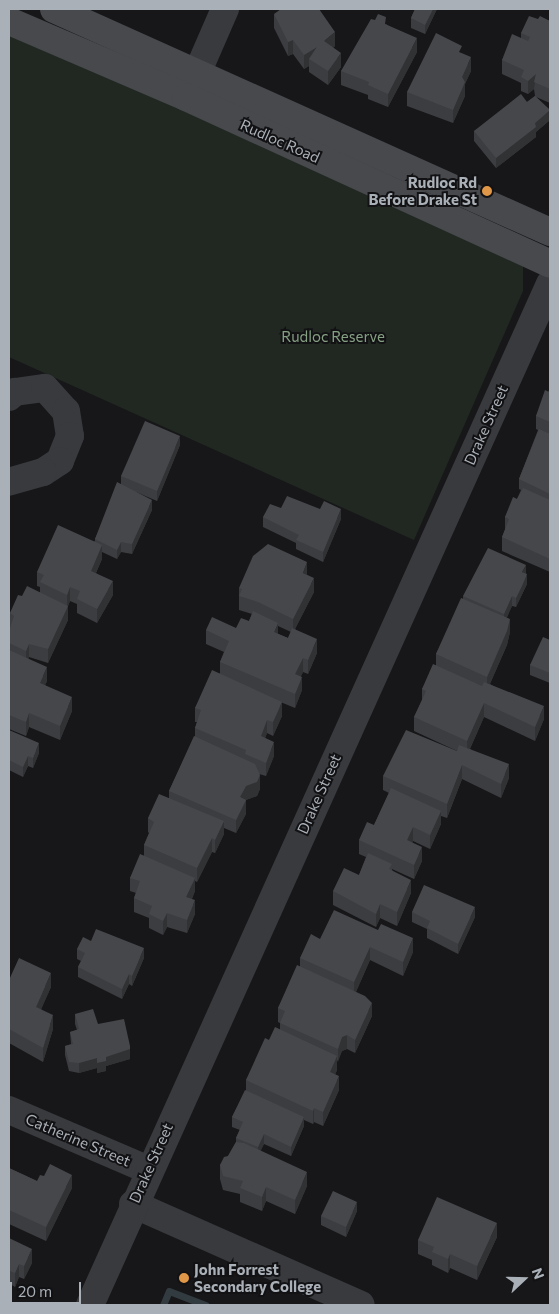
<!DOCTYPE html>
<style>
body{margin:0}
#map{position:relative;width:559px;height:1314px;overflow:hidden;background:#171719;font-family:Commissioner,sans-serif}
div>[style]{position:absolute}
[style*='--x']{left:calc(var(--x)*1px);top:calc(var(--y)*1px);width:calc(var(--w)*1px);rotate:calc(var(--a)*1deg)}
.green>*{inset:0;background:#212822}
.stream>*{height:7px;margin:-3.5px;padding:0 3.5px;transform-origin:3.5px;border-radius:3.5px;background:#313b40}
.minor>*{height:28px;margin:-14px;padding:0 14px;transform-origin:14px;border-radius:14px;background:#383a3d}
.secondary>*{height:28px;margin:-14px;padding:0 14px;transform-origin:14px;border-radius:14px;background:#47494d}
.wall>*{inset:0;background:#3c3d40}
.shaded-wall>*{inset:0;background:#313234}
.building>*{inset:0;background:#46474b}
.dots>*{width:14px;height:14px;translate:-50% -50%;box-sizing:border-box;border:2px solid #121214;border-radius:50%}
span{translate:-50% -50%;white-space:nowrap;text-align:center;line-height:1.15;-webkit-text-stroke:4px #121214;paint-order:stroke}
.street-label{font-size:15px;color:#aab0b7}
.poi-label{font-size:15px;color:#aab0b7;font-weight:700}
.right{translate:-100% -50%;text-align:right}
.left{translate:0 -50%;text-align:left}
.park-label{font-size:15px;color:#86a083}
.frame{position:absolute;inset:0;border:10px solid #aab0b7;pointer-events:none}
.north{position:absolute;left:499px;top:1254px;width:50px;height:50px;-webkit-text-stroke:4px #121214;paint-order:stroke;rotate:69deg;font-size:14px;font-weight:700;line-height:20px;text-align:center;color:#aab0b7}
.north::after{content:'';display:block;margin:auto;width:18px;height:22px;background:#aab0b7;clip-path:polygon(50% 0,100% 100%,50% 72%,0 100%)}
.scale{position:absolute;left:10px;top:1282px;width:71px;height:22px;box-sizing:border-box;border:2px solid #aab0b7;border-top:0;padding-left:6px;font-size:15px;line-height:18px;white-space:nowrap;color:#aab0b7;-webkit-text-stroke:4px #121214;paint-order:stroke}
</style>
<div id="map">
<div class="green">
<i style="clip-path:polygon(9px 28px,523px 263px,523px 291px,414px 540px,9px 357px)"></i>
</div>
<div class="stream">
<i style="--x:163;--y:1305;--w:15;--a:-67"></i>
<i style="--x:169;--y:1291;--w:39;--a:21"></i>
</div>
<div class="minor">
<i style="--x:188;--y:94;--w:93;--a:-66.5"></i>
<i style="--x:9;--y:397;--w:8;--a:-40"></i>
<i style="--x:15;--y:392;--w:30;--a:-8"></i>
<i style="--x:45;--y:388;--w:31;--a:48"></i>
<i style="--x:66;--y:411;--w:25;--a:81"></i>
<i style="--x:70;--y:436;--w:27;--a:112"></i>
<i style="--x:60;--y:461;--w:20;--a:147"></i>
<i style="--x:43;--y:472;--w:35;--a:164"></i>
<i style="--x:9;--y:1110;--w:151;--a:23.3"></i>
<i style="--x:133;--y:1204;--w:249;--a:23.9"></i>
<i style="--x:90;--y:1305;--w:1120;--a:-65.75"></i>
</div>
<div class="secondary">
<i style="--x:54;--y:9;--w:544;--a:24.21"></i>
<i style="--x:9;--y:21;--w:193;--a:23.2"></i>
<i style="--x:186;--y:97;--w:400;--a:24.6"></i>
</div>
<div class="wall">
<i style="clip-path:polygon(415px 9px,437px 9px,425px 34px,411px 28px,411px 18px)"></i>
<i style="clip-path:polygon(274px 14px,335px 46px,333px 48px,341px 67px,328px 85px,309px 72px,309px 66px,304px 69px,293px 54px,288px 56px,274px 28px)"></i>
<i style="clip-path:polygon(538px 19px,550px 21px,550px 103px,536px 97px,550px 110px,550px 120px,536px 132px,536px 137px,496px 168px,474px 141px,474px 131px,527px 102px,535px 96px,534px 89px,528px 94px,521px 91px,521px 83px,502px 74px,502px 60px,521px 38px,521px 33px)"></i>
<i style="clip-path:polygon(386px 24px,417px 52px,388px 107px,368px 99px,368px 95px,341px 85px,341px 71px)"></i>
<i style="clip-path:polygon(462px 53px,471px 71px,465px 84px,465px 96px,453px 123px,407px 106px,407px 92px)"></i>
<i style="clip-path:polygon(550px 388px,550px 572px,502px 551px,502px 537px,505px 530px,505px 517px,517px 499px,521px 490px,519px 489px,519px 479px,538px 430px,536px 429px,536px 416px)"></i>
<i style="clip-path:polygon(180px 445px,157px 501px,136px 492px,152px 510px,132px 554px,121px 552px,117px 559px,102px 552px,102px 559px,96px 573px,113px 595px,97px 623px,77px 613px,77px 604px,70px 601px,68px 606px,68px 620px,48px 663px,29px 657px,28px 659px,47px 681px,45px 685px,72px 711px,60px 740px,29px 727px,26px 736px,9px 729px,9px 631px,10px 627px,10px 613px,22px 596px,40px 592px,40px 587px,37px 586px,37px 572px,95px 541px,95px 539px,121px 484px,121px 476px)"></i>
<i style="clip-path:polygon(281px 508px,341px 519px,323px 562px,296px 549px,296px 543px,263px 527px,263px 517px)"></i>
<i style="clip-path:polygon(526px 574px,527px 584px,516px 607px,512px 606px,507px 617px,510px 632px,507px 645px,490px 684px,544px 719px,535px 741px,484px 717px,470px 749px,509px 778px,501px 798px,462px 779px,447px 818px,441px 816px,441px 824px,430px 849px,413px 841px,412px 842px,422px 861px,414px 879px,392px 869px,392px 870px,411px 893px,397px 926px,380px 918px,376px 927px,333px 905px,333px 891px,359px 875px,366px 857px,359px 854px,359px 840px,374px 825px,389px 793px,383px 790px,383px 776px,457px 751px,414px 731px,414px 717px,422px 701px,422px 689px,436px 665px,436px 654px,463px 598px,463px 596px)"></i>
<i style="clip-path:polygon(evenodd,307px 575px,314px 592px,295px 629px,317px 653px,308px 674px,303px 672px,301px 676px,302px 690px,295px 708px,278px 701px,282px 716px,273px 736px,267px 733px,265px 738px,274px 756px,266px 776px,259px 774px,260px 789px,257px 796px,246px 800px,246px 814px,236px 833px,224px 828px,224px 834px,215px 853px,212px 852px,197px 882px,195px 881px,195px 891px,192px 899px,195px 914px,187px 933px,167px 927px,163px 935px,149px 928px,149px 918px,134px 912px,134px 898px,136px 893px,130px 891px,130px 878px,144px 855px,144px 845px,149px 833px,148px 832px,148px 818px,169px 799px,169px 791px,195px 736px,195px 728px,197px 722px,195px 722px,195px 708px,220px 673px,220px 662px,224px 652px,206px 644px,206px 630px,236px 628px,249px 621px,252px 614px,239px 610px,239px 588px,307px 575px,278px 626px,291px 632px,288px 638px,278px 634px,278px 626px)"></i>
<i style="clip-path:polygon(550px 640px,550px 683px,530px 675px,530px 665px)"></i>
<i style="clip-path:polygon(9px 730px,39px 753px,33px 768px,28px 766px,23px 777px,9px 770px)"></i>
<i style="clip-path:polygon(412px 912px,475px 917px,458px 954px,427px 938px,427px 929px,412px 922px)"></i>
<i style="clip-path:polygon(320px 939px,413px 952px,403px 976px,370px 960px,356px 992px,372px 1016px,355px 1053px,347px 1049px,342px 1051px,337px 1062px,337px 1070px,335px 1075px,339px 1090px,323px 1126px,314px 1122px,313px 1124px,304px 1120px,304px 1126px,291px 1156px,264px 1144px,260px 1151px,307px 1186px,295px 1214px,266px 1201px,262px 1211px,240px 1202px,240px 1194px,223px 1190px,220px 1179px,220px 1165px,228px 1156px,236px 1142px,236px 1138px,240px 1130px,232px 1127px,232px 1117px,246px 1091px,246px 1080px,269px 1040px,280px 1030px,280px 1023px,278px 1022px,278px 1008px,300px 966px,300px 958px)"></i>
<i style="clip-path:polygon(91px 941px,144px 958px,132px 986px,129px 984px,122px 999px,78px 977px,78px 967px,81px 961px,77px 959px,77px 949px)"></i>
<i style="clip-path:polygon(9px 980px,51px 987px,41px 1009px,53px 1029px,43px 1062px,9px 1043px)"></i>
<i style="clip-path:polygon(75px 1014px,98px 1024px,130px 1059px,106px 1066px,106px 1071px,97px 1073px,97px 1068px,79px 1073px,69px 1071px,65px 1055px,65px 1046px,71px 1044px,70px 1032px,77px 1030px,75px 1024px)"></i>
<i style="clip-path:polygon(9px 1168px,37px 1181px,72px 1188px,46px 1241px,9px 1224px)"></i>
<i style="clip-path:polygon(357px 1211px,346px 1237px,321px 1225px,321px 1216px)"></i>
<i style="clip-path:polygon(497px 1237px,477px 1280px,450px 1268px,448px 1273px,432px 1265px,432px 1260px,418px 1254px,418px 1240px)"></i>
<i style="clip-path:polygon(9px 1238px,32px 1263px,24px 1279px,19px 1277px,15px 1287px,10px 1284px)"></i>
</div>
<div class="shaded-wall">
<i style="clip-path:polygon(433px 9px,437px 9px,425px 34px,425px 25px)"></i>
<i style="clip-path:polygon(335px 32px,335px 46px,324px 55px,324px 41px)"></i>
<i style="clip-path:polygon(417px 38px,417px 52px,388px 107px,388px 94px)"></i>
<i style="clip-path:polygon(293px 40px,293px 54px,288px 56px,288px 42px)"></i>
<i style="clip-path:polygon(317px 47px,309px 59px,309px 66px,304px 69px,304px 55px)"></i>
<i style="clip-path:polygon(341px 53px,341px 67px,328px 85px,328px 71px)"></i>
<i style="clip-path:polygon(471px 57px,471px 71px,465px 84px,465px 96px,453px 123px,453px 110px,462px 77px)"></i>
<i style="clip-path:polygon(536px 74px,534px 89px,528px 94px,528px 81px)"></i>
<i style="clip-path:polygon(550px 110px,550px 120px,536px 132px,536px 137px,496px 168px,496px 158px)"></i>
<i style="clip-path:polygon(180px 436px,180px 445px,157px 501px,157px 491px)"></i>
<i style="clip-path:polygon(152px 500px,152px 510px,132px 554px,132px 544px)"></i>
<i style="clip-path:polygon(341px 509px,341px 519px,323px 562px,323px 552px)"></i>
<i style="clip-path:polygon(121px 542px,121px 552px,117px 559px,117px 550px)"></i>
<i style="clip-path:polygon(102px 545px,102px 559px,91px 584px,91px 571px)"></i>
<i style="clip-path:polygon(307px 562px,307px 575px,303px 573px)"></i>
<i style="clip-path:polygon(526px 565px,526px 575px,522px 572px)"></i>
<i style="clip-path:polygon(527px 574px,527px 584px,516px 607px,516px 598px)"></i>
<i style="clip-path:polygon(314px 578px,314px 592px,293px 633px,293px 619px)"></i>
<i style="clip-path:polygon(113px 581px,113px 595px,97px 623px,97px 609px)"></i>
<i style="clip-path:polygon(70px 587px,70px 601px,68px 606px,68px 620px,48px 663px,48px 649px,67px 608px,67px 595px)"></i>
<i style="clip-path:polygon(512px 596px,512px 606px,504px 624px,504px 614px)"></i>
<i style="clip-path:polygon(510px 619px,510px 632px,507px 645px,487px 690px,487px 677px)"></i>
<i style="clip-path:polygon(278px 623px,278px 637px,274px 632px)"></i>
<i style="clip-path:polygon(317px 639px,317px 653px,308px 674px,308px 660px)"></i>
<i style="clip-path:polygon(29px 644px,29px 657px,26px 665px,26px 651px)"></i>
<i style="clip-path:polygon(303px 658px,303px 672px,295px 688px,295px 674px)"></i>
<i style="clip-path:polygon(47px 667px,47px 681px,40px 696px,40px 683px)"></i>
<i style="clip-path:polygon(302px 677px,302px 690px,295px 708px,295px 694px)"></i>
<i style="clip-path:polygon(72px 697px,72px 711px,60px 740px,60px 726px)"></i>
<i style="clip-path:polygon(282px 702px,282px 716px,273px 736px,273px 722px)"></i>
<i style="clip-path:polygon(484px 703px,484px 717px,467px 755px,467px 741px)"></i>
<i style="clip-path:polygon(544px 706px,544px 719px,535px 741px,535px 727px)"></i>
<i style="clip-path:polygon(29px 713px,29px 727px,26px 736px,26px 722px)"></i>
<i style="clip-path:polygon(267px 720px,267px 733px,261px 750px,261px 736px)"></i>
<i style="clip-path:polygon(274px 742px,274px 756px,266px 776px,266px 763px)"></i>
<i style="clip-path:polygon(39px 743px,39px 753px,33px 768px,33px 758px)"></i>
<i style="clip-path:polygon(28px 756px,28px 766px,23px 777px,23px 767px)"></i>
<i style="clip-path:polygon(509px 764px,509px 778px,501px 798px,501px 784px)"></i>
<i style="clip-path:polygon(462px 765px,462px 779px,447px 818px,447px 804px)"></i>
<i style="clip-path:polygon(260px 775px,260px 789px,257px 796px,246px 800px,240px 797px,246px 786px)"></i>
<i style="clip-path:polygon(246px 800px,246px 814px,236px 833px,236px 820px)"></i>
<i style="clip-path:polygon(441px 811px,441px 824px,430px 849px,430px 835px)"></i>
<i style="clip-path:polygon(224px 821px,224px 834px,215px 853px,215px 840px)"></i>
<i style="clip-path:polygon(413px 827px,413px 841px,407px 854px,407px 840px)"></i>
<i style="clip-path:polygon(212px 838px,212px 852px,197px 882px,197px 868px)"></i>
<i style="clip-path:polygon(422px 847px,422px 861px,414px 879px,414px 865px)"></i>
<i style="clip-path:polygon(195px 878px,195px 891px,186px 911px,186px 897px)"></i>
<i style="clip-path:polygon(411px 880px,411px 893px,397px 926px,397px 912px)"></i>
<i style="clip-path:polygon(195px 900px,195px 914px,187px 933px,187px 920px)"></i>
<i style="clip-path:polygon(380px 904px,380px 918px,376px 927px,376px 914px)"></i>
<i style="clip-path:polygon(475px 907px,475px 917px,458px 954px,458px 944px)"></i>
<i style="clip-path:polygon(167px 913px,167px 927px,163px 935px,163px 921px)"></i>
<i style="clip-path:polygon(413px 938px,413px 952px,403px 976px,403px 962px)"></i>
<i style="clip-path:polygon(370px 947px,370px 960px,354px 996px,354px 982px)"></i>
<i style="clip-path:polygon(144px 948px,144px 958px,132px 986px,132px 976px)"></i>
<i style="clip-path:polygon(51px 973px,51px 987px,36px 1021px,36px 1007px)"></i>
<i style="clip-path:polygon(129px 974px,129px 984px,122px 999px,122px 989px)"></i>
<i style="clip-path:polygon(372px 1003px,372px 1016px,355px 1053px,355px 1040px)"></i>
<i style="clip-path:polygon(53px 1015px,53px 1029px,43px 1062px,43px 1048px)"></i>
<i style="clip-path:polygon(347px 1035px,347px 1049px,342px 1051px,338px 1062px,338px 1049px,342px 1037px)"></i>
<i style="clip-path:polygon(130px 1046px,130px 1059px,106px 1066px,106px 1071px,97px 1073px,97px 1063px,106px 1057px)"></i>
<i style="clip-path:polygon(337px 1056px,337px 1070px,330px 1086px,330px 1072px)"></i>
<i style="clip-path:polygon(97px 1058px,97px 1068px,79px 1073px,79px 1063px)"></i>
<i style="clip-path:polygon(339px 1076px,339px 1090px,323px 1126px,323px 1112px)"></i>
<i style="clip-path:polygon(314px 1108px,314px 1122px,313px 1124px,313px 1111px)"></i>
<i style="clip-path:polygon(304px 1117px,304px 1126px,291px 1156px,291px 1147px)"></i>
<i style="clip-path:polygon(264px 1134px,264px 1144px,258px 1157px,258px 1147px)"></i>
<i style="clip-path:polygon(307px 1172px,307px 1186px,295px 1214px,295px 1200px)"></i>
<i style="clip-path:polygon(72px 1175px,72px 1188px,46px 1241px,46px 1227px)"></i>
<i style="clip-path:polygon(266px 1187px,266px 1201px,262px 1211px,262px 1197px)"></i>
<i style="clip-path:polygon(357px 1202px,357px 1211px,346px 1237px,346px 1227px)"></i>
<i style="clip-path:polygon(497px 1223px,497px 1237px,477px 1280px,477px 1266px)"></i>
<i style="clip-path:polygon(32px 1249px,32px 1263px,24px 1279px,24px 1266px)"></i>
<i style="clip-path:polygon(450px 1254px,450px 1268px,448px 1273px,448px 1259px)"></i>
<i style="clip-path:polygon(19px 1264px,19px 1277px,15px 1287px,15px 1273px)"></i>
<i style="clip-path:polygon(10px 1271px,10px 1284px,9px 1286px,9px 1272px)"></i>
</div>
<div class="building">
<i style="clip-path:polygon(281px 9px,319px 9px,335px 32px,324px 41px,341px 53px,328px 71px,309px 59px,317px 47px,304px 55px,293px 40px,288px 42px,274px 14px)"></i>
<i style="clip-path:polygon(415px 9px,433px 9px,425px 25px,411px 18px)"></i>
<i style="clip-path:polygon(378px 14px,386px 17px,385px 24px,417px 38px,388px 94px,368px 85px,369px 82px,341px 71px,371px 19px,375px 20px)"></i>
<i style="clip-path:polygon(529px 16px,538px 19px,540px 16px,550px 21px,550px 89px,534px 82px,536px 74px,528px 81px,521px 77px,524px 70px,502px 60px,512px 34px,528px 41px,530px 37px,521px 33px)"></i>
<i style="clip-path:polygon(436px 33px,462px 46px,459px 52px,471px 57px,462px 77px,465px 82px,453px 110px,407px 92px)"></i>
<i style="clip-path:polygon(521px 94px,527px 102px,535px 96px,550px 110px,535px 123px,536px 127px,496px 158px,474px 131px)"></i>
<i style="clip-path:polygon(550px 388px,550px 422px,536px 416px,545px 390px,549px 392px)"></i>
<i style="clip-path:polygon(145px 421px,180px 436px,157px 491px,121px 476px)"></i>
<i style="clip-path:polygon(539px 429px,550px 434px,550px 494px,519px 479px)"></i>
<i style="clip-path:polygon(117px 482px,152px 500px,132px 544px,121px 542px,117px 550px,95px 539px)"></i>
<i style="clip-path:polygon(523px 488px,550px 500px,550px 559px,502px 537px,509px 519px,505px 517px,513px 497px,517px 499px)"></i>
<i style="clip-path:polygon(287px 496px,320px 509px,324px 501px,341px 509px,323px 552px,296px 540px,299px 535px,263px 517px,270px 504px,281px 508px)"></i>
<i style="clip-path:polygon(58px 525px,102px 545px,91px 571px,113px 581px,97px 609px,77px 599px,80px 591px,70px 587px,67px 595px,40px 582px,44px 575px,37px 572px)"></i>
<i style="clip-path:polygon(268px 544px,307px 562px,303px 573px,314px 578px,293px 619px,258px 602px,239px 596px,242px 589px,239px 588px,253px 556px)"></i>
<i style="clip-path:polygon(488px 548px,526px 565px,522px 572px,527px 574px,522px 586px,516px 598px,512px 596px,504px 614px,463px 596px)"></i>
<i style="clip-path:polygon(27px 586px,68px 606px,48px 649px,29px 644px,26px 651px,9px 643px,9px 631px,14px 616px,10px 613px,18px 595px,22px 596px)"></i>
<i style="clip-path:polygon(461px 598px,510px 619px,507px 631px,487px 677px,436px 654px)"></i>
<i style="clip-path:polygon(253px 611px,278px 623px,274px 632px,288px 638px,292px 628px,317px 639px,308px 660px,303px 658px,295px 674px,302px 677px,295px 694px,220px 662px,229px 641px,206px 630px,212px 617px,236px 628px,241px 618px,249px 621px)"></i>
<i style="clip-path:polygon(543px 637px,550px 640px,550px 673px,530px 665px)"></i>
<i style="clip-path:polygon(9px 650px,47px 667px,40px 683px,72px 697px,60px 726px,29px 713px,26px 722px,9px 715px)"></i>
<i style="clip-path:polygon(433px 664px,482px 686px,484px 682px,544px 706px,535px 727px,484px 703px,467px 741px,414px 717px,426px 691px,422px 689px)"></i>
<i style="clip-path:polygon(212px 670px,282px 702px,273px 722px,267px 720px,261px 736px,274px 742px,266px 763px,245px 754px,246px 750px,195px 728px,201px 710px,195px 708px)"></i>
<i style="clip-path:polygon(9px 730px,39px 743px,33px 758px,28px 756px,23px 767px,9px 760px)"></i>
<i style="clip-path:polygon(406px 730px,457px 751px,459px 745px,509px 764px,501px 784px,462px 765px,447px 804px,383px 776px)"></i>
<i style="clip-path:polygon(194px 736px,255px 764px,260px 775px,257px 782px,246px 786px,240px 797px,246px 800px,236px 820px,169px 791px)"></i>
<i style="clip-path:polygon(391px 788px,441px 811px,430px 835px,413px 827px,407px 840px,422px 847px,414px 865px,359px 840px,367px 822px,374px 825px)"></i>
<i style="clip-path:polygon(159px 794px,224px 821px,215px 840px,212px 838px,197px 868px,144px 845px,154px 822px,148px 818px)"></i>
<i style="clip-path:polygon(368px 853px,392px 864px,389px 869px,411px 880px,397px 912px,380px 904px,376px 914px,333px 891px,344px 868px,359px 875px)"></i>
<i style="clip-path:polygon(140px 854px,195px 878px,186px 897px,195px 900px,187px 920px,167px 913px,163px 921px,149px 914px,152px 906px,134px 898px,140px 881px,130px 878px)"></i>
<i style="clip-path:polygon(424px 885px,475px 907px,458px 944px,427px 928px,430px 921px,412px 912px)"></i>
<i style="clip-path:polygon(334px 910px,378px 930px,381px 924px,413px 938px,403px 962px,370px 947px,354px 982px,300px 958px,311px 934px,320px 939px)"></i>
<i style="clip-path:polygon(96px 929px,144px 948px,132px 976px,129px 974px,122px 989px,78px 967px,85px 953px,77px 949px,83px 937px,91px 941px)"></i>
<i style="clip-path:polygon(19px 958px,51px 973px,36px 1007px,53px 1015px,43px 1048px,9px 1029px,9px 980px)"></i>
<i style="clip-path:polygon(297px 965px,365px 996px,372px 1003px,355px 1040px,347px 1035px,342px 1037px,338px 1049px,280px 1023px,285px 1011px,278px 1008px)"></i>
<i style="clip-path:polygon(93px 1009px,98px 1024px,124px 1019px,130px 1046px,130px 1049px,106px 1057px,106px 1061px,97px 1063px,97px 1058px,79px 1063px,69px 1062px,65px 1046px,73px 1044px,70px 1032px,79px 1029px,75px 1014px)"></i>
<i style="clip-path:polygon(275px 1027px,337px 1056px,330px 1072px,339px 1076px,323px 1112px,314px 1108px,313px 1111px,246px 1080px,265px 1038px,269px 1040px)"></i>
<i style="clip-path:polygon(245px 1090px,304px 1117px,291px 1147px,264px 1134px,258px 1147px,236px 1138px,243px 1122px,232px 1117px)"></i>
<i style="clip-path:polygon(236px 1142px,244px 1143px,307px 1172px,295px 1200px,266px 1187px,262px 1197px,240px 1188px,243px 1181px,223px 1176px,220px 1165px,224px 1157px,228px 1156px)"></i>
<i style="clip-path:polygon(50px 1164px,72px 1175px,46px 1227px,9px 1210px,9px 1168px,37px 1181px,40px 1175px,44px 1176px)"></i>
<i style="clip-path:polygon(333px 1191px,357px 1202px,346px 1227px,321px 1216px)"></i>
<i style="clip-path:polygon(437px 1197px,497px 1223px,477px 1266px,450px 1254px,448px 1259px,432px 1252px,434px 1247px,418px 1240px)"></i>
<i style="clip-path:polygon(9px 1238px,32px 1249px,24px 1266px,19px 1264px,15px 1273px,10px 1271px,9px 1272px)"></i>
</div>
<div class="dots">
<i style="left:487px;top:191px;background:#e09848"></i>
<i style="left:184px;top:1278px;background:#e09848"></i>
</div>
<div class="street-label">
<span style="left:280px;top:141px;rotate:24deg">Rudloc Road</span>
<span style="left:486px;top:425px;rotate:-66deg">Drake Street</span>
<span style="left:319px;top:794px;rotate:-66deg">Drake Street</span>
<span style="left:78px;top:1140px;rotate:23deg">Catherine Street</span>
<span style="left:151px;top:1163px;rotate:-66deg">Drake Street</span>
</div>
<div class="poi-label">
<span class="right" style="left:477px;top:191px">Rudloc Rd<br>Before Drake St</span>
<span class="left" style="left:194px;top:1278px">John Forrest<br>Secondary College</span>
</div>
<div class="park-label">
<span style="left:333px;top:337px">Rudloc Reserve</span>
</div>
<div class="frame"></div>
<div class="north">N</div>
<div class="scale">20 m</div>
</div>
